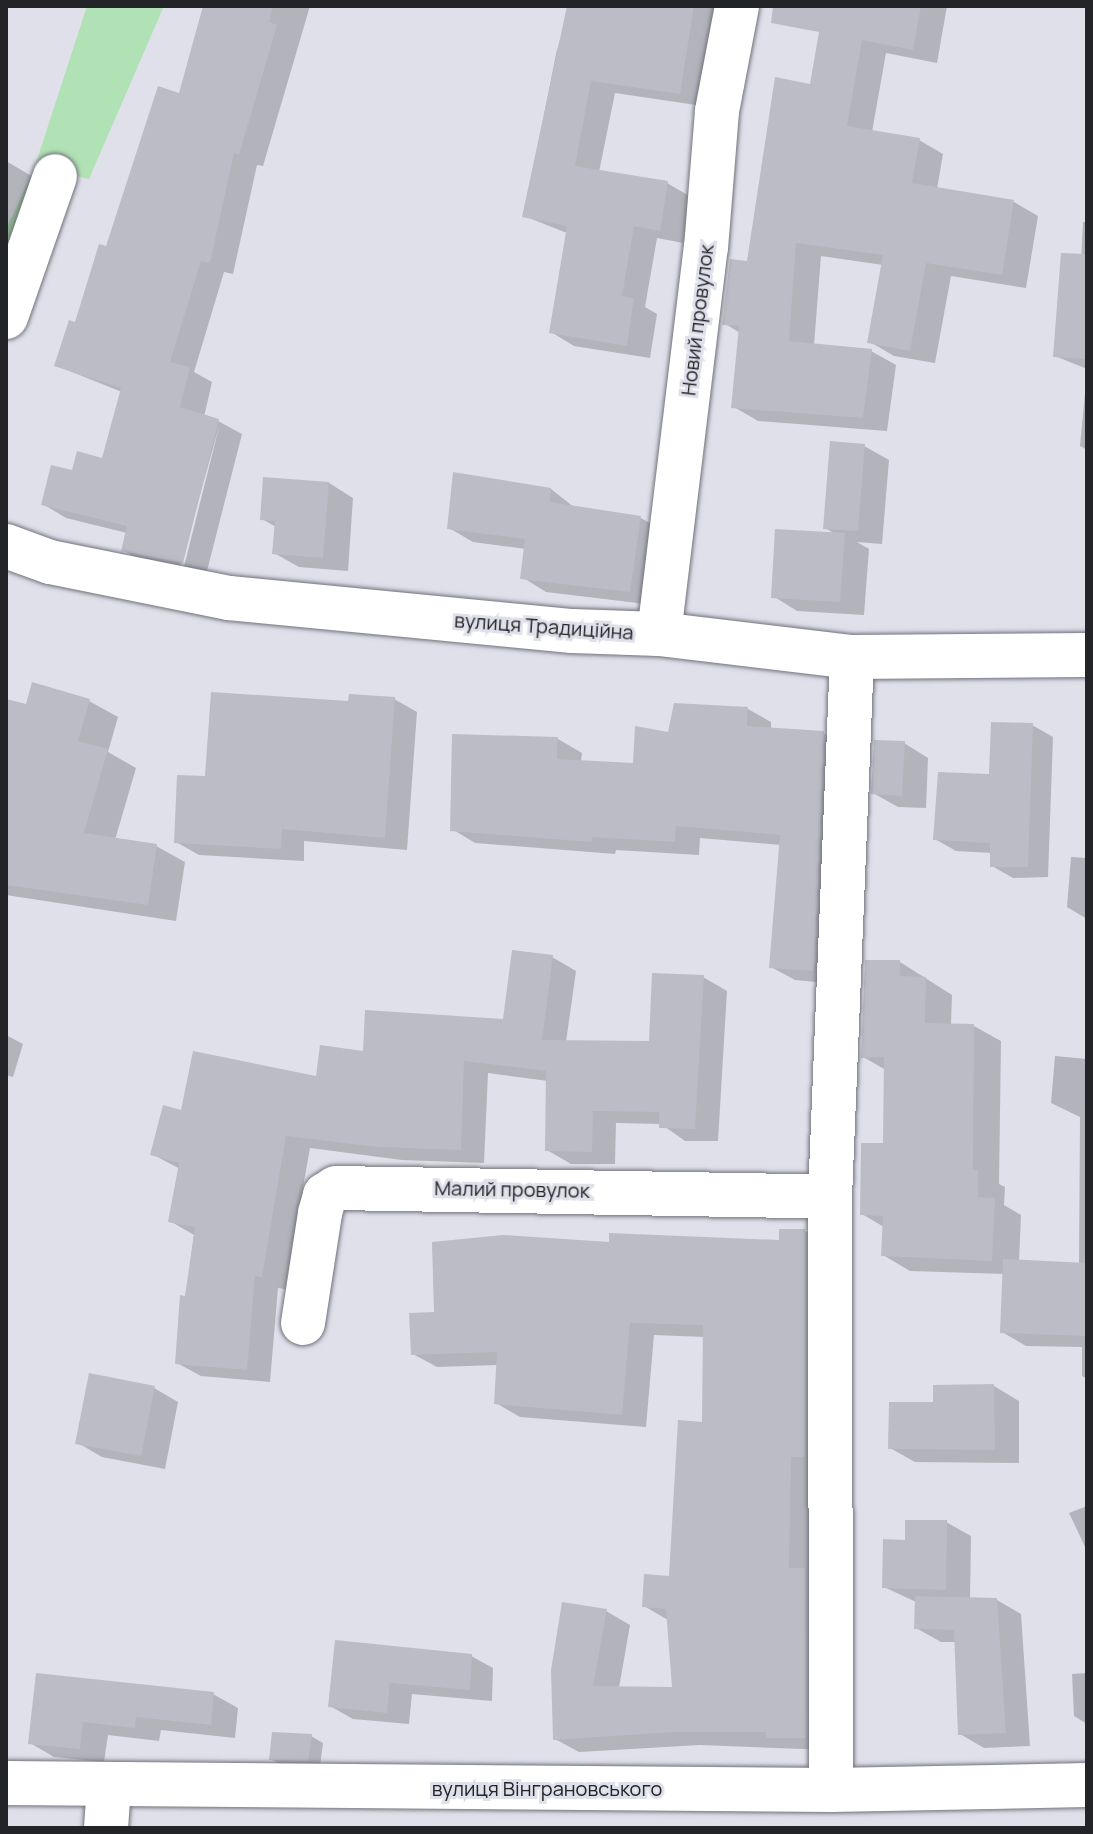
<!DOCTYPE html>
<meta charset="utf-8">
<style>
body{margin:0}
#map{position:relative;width:1093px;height:1834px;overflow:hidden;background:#dfe0ea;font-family:Manrope,sans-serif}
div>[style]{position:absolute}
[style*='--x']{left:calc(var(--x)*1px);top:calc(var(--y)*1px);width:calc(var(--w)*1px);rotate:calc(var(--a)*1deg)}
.green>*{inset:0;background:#b1e2b5}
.shadow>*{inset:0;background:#0003}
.building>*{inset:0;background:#bbbcc5}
.roads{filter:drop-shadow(0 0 2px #71727b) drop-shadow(0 0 2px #71727b)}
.minor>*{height:44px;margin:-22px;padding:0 22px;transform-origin:22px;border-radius:22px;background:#fff}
span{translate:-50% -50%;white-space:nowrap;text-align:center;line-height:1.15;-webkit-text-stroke:6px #dfe0ea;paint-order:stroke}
.street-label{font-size:20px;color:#232427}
.frame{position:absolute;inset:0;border:8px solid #232427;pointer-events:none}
</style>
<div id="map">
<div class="green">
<i style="clip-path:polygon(87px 6px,164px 6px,89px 179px,67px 174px,6px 293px,6px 229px,33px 172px)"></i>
</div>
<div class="shadow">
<i style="clip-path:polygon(205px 6px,310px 6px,263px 166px,257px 165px,233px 274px,224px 272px,194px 372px,212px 382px,204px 417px,218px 421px,242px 434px,206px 575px,183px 571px,220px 423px,179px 570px,146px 563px,123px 550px,127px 533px,66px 518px,43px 504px,74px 473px,104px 460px,122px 392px,57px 366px,181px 95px)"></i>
<i style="clip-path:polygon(577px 6px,737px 6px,703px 106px,615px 93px,599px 172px,667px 183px,691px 197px,683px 243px,657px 238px,645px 307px,657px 314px,650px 358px,574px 346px,551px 332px,567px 233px,524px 216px,556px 54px,565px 22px)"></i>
<i style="clip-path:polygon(801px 6px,947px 6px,937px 63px,886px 53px,872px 132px,919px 140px,943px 154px,937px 189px,1014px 202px,1038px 216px,1026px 288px,951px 276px,935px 363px,894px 356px,870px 342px,883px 265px,821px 256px,814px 345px,871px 351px,896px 365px,887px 431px,758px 421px,734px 407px,740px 333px,724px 323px,812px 87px,824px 14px)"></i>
<i style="clip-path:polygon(6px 161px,52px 188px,6px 266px)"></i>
<i style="clip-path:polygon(1083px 222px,1087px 222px,1087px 369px,1055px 356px,1079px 301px)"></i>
<i style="clip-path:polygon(1087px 372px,1087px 450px,1080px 446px)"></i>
<i style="clip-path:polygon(864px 446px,889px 460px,882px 544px,857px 542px,869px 549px,864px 615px,797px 611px,773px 596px,837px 535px,825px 528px)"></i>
<i style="clip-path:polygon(329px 483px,353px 498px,348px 571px,299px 567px,274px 553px,276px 527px,262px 519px)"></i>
<i style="clip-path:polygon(551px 489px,575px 508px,641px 518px,665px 532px,654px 605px,546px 592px,522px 577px,526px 549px,473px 542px,449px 528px)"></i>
<i style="clip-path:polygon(394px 699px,417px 712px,407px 850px,304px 841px,304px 861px,199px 855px,176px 842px,207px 778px,350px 703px)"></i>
<i style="clip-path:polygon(6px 701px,27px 707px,89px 701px,118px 717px,108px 752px,136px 768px,115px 840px,156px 846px,185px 862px,176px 921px,6px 895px)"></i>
<i style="clip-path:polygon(748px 709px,771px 722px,771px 729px,823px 733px,847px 747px,838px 984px,795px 980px,771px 967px,781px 845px,700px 838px,699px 855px,616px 850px,615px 854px,475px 843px,452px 829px,454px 736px,558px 739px,582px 753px,581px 762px,635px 765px,670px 734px)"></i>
<i style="clip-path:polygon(1032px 725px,1053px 737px,1048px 877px,1013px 878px,992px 866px,992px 853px,956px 851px,935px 839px)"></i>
<i style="clip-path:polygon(904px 743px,928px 758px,926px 808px,898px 807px,873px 793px)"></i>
<i style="clip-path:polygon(1071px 857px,1087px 858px,1087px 919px,1067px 907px)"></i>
<i style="clip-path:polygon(552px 957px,576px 971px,566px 1042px,650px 1043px,703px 977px,727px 991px,718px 1141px,685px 1141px,661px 1124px,616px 1123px,615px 1164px,571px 1164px,547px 1150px,548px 1081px,488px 1073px,484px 1163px,402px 1160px,310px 1148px,285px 1289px,278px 1288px,270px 1382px,201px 1376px,177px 1363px,194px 1235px,170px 1221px,180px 1169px,152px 1154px,183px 1113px,317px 1078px,364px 1053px,505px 1022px)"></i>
<i style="clip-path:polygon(900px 962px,952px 995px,951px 1025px,974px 1026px,1001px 1041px,999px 1184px,1005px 1187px,1004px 1205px,1021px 1215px,1019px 1262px,1079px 1265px,1080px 1117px,1051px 1103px,1055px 1056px,1087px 1059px,1087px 1379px,1082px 1376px,1082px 1347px,1026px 1346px,1002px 1332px,1005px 1274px,910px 1271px,883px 1255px,884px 1227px,862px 1214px,885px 1145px,886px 1070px,863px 1057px)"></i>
<i style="clip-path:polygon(6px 1035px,23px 1044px,13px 1077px,6px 1075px)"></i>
<i style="clip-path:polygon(805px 1231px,828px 1245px,829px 1750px,700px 1745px,579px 1752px,555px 1739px,606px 1611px,630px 1625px,619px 1688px,674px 1689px,668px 1620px,644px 1606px,671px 1578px,704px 1424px,705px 1337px,654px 1335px,646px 1427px,520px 1417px,496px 1403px,498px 1365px,437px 1367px,413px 1354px,436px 1314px,611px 1244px,781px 1242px)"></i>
<i style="clip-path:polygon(994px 1386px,1019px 1401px,1019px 1463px,915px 1462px,890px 1448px,936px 1404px)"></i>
<i style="clip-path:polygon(154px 1388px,178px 1402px,165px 1469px,102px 1457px,78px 1443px)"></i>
<i style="clip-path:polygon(1087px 1506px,1087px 1551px,1069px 1513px)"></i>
<i style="clip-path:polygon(946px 1522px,971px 1536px,970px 1599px,997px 1600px,1021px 1614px,1030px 1746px,984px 1748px,960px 1734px,957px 1642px,941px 1642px,916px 1628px,916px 1602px,884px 1587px,907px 1542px)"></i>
<i style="clip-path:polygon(336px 1642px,471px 1656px,493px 1668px,492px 1701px,412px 1694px,409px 1724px,353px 1719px,330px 1706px)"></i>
<i style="clip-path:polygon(1087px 1673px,1087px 1724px,1074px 1716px,1072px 1674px)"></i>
<i style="clip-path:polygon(38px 1675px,213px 1694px,238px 1708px,235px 1738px,161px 1730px,159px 1741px,108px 1735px,104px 1762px,54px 1757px,30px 1743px)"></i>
<i style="clip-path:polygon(311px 1736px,323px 1743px,320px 1766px,283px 1766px,271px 1759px)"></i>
</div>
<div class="building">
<i style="clip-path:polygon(203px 6px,273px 6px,269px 22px,277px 25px,239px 155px,234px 153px,210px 263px,201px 261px,170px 362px,190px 367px,180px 407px,219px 419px,183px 563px,121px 551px,127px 526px,41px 505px,51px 465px,72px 470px,77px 451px,102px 458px,121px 388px,54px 366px,69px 320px,75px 322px,99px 244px,106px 246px,158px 86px,179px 93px)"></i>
<i style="clip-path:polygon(567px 6px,694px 6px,680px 94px,591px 81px,575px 166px,668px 181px,660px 231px,634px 226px,622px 296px,634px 298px,627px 346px,549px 333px,567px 226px,522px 217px)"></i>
<i style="clip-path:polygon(773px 6px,921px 6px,913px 50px,862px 40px,847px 126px,920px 138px,912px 183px,1014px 200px,1002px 275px,926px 263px,910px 351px,867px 343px,883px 255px,796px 243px,789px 341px,872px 349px,863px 418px,731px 408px,739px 326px,722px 325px,730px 259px,747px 261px,775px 77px,810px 84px,819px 32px,771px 23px)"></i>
<i style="clip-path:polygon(1061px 253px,1087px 254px,1087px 359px,1053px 357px)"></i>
<i style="clip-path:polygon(830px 441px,865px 444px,858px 531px,823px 529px)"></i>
<i style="clip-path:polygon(453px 472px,551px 488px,550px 502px,641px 516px,630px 592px,520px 579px,525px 539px,447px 529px)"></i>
<i style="clip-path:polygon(263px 477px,329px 482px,323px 558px,272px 554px,275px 521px,260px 520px)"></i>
<i style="clip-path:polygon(775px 529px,845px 533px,840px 602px,771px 598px)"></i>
<i style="clip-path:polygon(32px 682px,90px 699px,78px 741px,108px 749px,84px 833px,157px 844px,148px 905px,6px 885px,6px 699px,26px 704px)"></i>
<i style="clip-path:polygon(211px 692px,348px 701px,349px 694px,395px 697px,385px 838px,282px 829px,281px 849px,174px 843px,177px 775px,205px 776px)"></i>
<i style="clip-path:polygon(674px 703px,748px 707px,747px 726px,824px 731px,814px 971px,769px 968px,780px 835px,676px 826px,675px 842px,592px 837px,592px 842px,450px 831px,452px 734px,558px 737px,557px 759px,633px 763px,635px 726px,668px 732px)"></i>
<i style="clip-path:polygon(991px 722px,1033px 723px,1028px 867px,990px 867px,990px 843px,933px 840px,938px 772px,989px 774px)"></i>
<i style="clip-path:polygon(874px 740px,905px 741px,902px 796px,871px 794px)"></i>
<i style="clip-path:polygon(512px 950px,553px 955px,542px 1040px,649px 1041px,652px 973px,704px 975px,695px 1129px,659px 1128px,659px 1112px,593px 1111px,592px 1152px,545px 1151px,546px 1071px,464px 1061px,461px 1150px,377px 1147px,286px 1136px,262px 1277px,255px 1276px,247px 1370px,175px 1364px,180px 1295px,185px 1296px,195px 1227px,168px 1222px,179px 1163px,150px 1155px,163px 1105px,181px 1110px,193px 1051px,316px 1076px,320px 1045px,363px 1051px,365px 1010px,503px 1019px)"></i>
<i style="clip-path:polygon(865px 960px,900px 960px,900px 976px,926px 977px,925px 1023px,974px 1024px,973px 1170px,978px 1170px,978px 1197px,995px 1198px,992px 1261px,881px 1256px,883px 1216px,860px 1215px,861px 1143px,883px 1143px,884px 1057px,861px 1058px)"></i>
<i style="clip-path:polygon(779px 1229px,805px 1229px,805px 1457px,791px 1457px,789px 1568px,805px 1568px,806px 1738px,766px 1738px,766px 1732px,674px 1732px,553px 1740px,551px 1670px,562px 1602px,607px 1609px,593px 1686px,672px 1687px,666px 1609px,642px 1607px,644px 1574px,669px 1576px,678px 1420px,702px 1422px,703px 1325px,630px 1323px,622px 1415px,494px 1404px,497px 1352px,411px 1355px,409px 1313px,434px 1312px,432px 1242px,503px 1235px,609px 1242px,609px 1233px,779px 1240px)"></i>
<i style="clip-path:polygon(1003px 1259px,1087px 1263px,1087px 1336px,1000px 1333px)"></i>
<i style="clip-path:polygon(89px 1373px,155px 1386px,141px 1456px,75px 1444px)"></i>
<i style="clip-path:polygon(994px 1384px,995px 1450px,888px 1449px,889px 1402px,933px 1402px,933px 1385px)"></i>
<i style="clip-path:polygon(905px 1520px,947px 1520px,946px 1590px,882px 1588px,883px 1539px,905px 1540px)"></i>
<i style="clip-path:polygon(915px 1596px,997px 1598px,1006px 1733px,958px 1735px,954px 1630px,914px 1629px)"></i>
<i style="clip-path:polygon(335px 1640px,472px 1654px,470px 1690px,390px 1683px,387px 1713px,328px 1707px)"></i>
<i style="clip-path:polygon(36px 1673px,214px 1692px,211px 1725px,136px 1717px,135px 1728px,83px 1722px,80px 1749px,28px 1744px)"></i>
<i style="clip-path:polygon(272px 1732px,312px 1734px,308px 1761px,269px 1760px)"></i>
</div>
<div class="roads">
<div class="minor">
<i style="--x:6;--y:317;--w:149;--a:-70.8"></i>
<i style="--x:6;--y:546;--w:47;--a:20"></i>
<i style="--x:50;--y:562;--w:183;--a:11.4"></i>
<i style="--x:229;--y:598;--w:345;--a:5.5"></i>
<i style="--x:572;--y:631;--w:87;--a:2"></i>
<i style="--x:659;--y:634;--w:194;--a:6.8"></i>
<i style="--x:852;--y:657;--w:235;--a:-0.5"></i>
<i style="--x:659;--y:634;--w:389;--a:-83.1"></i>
<i style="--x:706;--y:248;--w:137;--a:-85.4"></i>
<i style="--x:717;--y:111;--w:107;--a:-79.2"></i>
<i style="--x:303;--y:1323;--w:111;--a:-81.2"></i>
<i style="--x:320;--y:1213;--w:19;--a:-74"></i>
<i style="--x:325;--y:1195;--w:13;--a:-32"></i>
<i style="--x:336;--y:1188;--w:494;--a:1"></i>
<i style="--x:6;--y:1783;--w:825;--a:0.49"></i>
<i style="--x:831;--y:1790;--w:256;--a:-1.1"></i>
<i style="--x:831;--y:1790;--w:593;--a:-90.1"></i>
<i style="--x:830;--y:1197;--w:540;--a:-87.67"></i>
<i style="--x:106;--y:1828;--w:42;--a:-85.9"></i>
</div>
</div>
<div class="street-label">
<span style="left:697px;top:320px;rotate:-83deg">Новий провулок</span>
<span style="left:544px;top:626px;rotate:4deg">вулиця Традиційна</span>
<span style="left:512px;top:1189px;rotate:1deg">Малий провулок</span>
<span style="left:547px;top:1788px">вулиця Вінграновського</span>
</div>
<div class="frame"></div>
</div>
